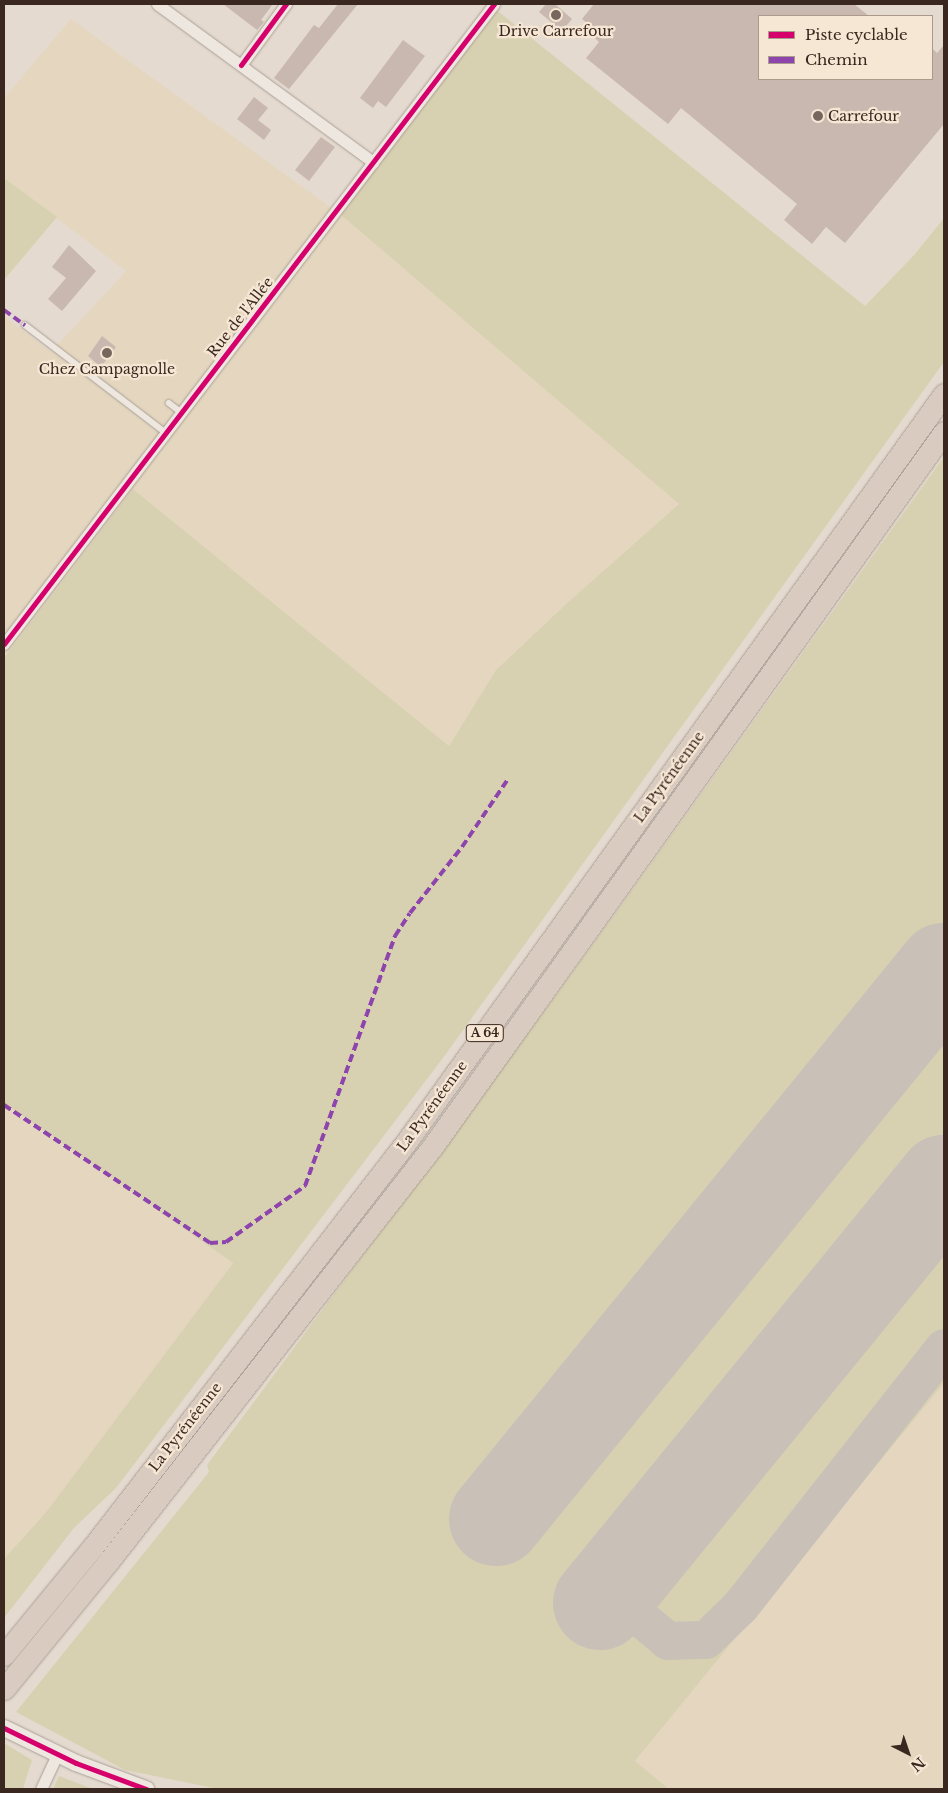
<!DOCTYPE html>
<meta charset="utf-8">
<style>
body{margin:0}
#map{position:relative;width:948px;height:1793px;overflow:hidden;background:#e5dacf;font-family:"Libre Baskerville",serif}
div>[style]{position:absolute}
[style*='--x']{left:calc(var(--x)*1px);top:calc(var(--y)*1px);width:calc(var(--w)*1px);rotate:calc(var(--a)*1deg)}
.farmland>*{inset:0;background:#e5d7bf}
.green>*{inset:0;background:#d8d1b1}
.taxiway>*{height:38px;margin:-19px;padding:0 19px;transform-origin:19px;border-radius:19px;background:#c9c0b8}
.runway>*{height:94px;margin:-47px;padding:0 47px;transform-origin:47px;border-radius:47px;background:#c9c0b8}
.building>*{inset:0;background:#c9b8af}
.roads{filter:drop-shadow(0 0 1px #aaa097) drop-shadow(0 0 1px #aaa097)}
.lane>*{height:5.5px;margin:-2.75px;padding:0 2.75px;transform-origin:2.75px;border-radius:2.75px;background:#ede7e0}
.street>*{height:11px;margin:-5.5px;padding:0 5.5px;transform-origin:5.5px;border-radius:5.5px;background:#ede7e0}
.secondary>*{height:16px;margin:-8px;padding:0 8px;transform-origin:8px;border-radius:8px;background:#ede7e0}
.highway>*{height:21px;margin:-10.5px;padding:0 10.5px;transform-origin:10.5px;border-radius:10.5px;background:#d9cbbf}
.quiet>*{height:4px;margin-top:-2px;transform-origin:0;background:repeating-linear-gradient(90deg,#8e44ad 0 8px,transparent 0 12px)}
.cycleway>*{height:5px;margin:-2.5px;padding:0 2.5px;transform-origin:2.5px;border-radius:2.5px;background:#d6006c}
.dots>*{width:14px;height:14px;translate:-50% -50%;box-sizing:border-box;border:2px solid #f6e6d4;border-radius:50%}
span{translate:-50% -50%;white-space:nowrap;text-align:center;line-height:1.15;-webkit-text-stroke:4.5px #f6e6d4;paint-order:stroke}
.shield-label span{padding:1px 4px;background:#f6e6d4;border:1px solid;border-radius:4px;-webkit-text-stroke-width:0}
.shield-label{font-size:12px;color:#3a271f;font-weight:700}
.poi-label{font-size:14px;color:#3a271f}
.left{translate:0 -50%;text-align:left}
.street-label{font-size:14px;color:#3a271f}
.frame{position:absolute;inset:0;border:5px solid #3a271f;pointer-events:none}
.legend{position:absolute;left:758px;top:15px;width:175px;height:65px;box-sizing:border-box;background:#f6e6d4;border:1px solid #ab9a8c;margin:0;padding:6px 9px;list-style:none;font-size:15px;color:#3a271f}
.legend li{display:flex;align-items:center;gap:10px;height:25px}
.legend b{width:25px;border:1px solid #ab9a8c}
.north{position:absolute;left:883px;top:1728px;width:50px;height:50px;-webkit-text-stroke:4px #f6e6d4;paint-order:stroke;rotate:139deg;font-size:14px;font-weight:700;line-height:20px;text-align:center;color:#3a271f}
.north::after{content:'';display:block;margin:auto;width:18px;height:22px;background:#3a271f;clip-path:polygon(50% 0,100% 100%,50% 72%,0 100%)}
</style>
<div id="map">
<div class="farmland">
<i style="clip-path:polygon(71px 19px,340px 214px,680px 504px,565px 605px,496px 670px,449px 746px,133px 489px,4px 658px,4px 316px,51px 352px,126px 271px,4px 178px,4px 98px)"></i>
<i style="clip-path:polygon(4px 1103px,233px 1263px,47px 1511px,4px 1559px)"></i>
<i style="clip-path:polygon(944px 1383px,944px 1789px,669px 1789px,635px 1761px)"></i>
</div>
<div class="green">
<i style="clip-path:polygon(494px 8px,865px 306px,915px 254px,944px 218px,944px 362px,443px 1058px,116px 1488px,74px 1528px,4px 1618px,4px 1559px,47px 1511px,233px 1263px,4px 1103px,4px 658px,133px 489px,449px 746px,496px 670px,565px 605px,679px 504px,340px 214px)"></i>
<i style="clip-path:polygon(4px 178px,57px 217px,4px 280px)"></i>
<i style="clip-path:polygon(944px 457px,944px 1383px,635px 1761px,669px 1789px,218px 1789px,125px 1770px,16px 1712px,209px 1472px,207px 1465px,559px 991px)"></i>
<i style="clip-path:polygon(4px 1743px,32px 1760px,23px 1789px,4px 1789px)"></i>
<i style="clip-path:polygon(59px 1776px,93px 1789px,53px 1789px)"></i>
</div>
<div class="taxiway">
<i style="--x:618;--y:1599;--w:65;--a:40"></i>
<i style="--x:668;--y:1641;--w:38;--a:-2"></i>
<i style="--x:706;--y:1640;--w:49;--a:-44.2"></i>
<i style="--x:741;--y:1606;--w:328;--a:-51.8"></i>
</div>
<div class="runway">
<i style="--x:496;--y:1519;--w:709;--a:-50.78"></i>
<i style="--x:600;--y:1603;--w:544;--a:-50.75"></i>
</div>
<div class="building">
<i style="clip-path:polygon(223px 4px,273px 4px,261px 20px,264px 22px,257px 30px)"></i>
<i style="clip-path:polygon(338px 4px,358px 4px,289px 89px,274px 78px,314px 25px,319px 28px)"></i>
<i style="clip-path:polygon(546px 4px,555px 4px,572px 19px,562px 31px,539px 12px)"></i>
<i style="clip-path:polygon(594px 4px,854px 4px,869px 16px,759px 16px,759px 79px,932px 79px,932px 48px,937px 53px,944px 45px,944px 124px,845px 243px,826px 227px,812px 244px,784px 220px,797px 204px,681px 108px,668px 124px,586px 58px,599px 42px,594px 37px,598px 32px,582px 19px)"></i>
<i style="clip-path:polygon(403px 40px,425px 56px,386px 107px,378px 101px,373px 108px,360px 98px)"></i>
<i style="clip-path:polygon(254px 97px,268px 108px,258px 120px,271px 130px,264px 140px,237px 119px)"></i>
<i style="clip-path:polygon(321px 137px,335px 147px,309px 181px,295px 170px)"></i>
<i style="clip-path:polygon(69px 245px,96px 271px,62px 311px,48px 299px,66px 278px,52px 267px)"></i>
<i style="clip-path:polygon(102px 336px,116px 347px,101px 367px,88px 356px)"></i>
</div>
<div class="roads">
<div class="lane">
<i style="--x:25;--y:325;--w:176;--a:37.4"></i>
<i style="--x:169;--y:403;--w:15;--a:37"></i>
</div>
<div class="street">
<i style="--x:157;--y:4;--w:268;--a:36.2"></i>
<i style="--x:241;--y:65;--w:76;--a:-53.6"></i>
<i style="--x:4;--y:644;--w:806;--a:-52.56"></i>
<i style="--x:41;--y:1789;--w:38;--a:-65"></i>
</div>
<div class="secondary">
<i style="--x:4;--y:1728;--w:80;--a:25.9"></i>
<i style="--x:76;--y:1763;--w:75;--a:20.4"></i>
</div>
<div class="highway">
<i style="--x:4;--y:1655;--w:139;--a:-50.6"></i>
<i style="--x:92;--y:1548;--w:515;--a:-52.26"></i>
<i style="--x:407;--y:1141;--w:920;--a:-54.29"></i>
<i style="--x:4;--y:1689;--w:164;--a:-50.7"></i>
<i style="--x:108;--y:1562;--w:528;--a:-52"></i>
<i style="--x:433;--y:1146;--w:878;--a:-54.41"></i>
</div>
</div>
<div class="quiet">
<i style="--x:4;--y:310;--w:26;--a:36"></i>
<i style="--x:4;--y:1105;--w:248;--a:33.8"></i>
<i style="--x:210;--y:1243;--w:16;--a:-4"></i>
<i style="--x:226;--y:1242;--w:97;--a:-35.3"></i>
<i style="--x:305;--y:1186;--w:266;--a:-70.2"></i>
<i style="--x:395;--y:936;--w:27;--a:-57"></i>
<i style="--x:410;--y:913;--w:84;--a:-51.8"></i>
<i style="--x:462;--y:847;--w:82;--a:-55.9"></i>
</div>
<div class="cycleway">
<i style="--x:241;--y:65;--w:76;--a:-53.6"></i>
<i style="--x:4;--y:644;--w:806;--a:-52.56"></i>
<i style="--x:4;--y:1728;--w:80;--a:25.9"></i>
<i style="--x:76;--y:1763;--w:75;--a:20.4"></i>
</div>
<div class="dots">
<i style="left:556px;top:15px;background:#76665d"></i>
<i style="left:818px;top:116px;background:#76665d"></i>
<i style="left:107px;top:353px;background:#76665d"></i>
</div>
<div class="shield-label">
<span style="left:485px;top:1033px">A 64</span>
</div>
<div class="poi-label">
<span style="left:556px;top:31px">Drive Carrefour</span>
<span class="left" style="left:828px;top:116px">Carrefour</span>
<span style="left:107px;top:369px">Chez Campagnolle</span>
</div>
<div class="street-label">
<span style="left:240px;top:317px;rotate:-52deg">Rue de l'Allée</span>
<span style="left:669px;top:777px;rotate:-54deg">La Pyrénéenne</span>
<span style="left:432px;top:1106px;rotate:-54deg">La Pyrénéenne</span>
<span style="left:185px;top:1427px;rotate:-52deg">La Pyrénéenne</span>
</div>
<div class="frame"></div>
<ul class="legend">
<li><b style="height:6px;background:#d6006c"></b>Piste cyclable</li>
<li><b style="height:6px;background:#8e44ad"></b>Chemin</li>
</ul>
<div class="north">N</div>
</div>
